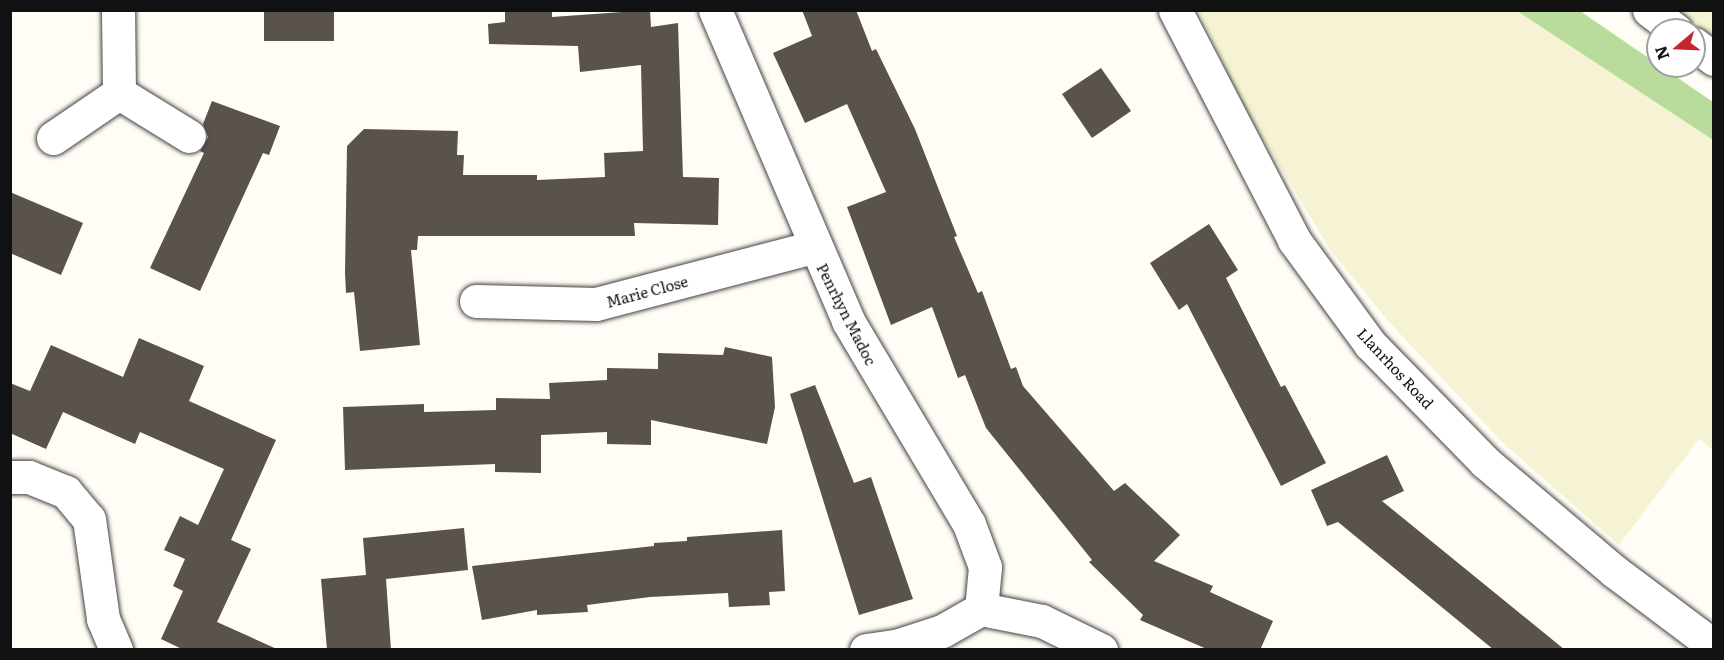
<!DOCTYPE html>
<style>
body{margin:0}
#map{position:relative;width:1724px;height:660px;overflow:hidden;background:#fffdf5;font-family:Literata,serif}
div>[style]{position:absolute}
[style*='--x']{left:calc(var(--x)*1px);top:calc(var(--y)*1px);width:calc(var(--w)*1px);rotate:calc(var(--a)*1deg)}
.farmland>*{inset:0;background:#f6f3d4}
.forest>*{inset:0;background:#b9dc9c}
.building>*{inset:0;background:#5a524d}
.roads{filter:drop-shadow(0 0 2px #444) drop-shadow(0 0 2px #444)}
.minor>*{height:33px;margin:-16.5px;padding:0 16.5px;transform-origin:16.5px;border-radius:16.5px;background:#fff}
.tertiary>*{height:33px;margin:-16.5px;padding:0 16.5px;transform-origin:16.5px;border-radius:16.5px;background:#fff}
span{translate:-50% -50%;white-space:nowrap;text-align:center;line-height:1.15;-webkit-text-stroke:6px #fff;paint-order:stroke}
.street-label{font-size:15px;color:#111}
.frame{position:absolute;inset:0;border:12px solid #111;pointer-events:none}
.north{position:absolute;left:1646px;top:18px;width:60px;height:60px;box-sizing:border-box;background:#fff;border:2px solid #a0a0a0;border-radius:50%;rotate:251deg;font-size:16px;font-weight:700;line-height:24px;text-align:center;color:#111}
.north::after{content:'';display:block;margin:auto;width:21px;height:27px;background:#c4262e;clip-path:polygon(50% 0,100% 100%,50% 72%,0 100%)}
</style>
<div id="map">
<div class="farmland">
<i style="clip-path:polygon(1199px 11px,1517px 11px,1713px 140px,1713px 450px,1699px 439px,1619px 545px,1504px 444px,1389px 322px,1331px 251px,1245px 109px)"></i>
<i style="clip-path:polygon(1649px 11px,1713px 11px,1713px 59px)"></i>
</div>
<div class="forest">
<i style="clip-path:polygon(1517px 11px,1580px 11px,1713px 102px,1713px 140px)"></i>
</div>
<div class="building">
<i style="clip-path:polygon(264px 10px,334px 10px,334px 41px,264px 41px)"></i>
<i style="clip-path:polygon(505px 10px,552px 10px,552px 17px,650px 10px,651px 27px,678px 23px,683px 177px,719px 178px,718px 225px,634px 223px,635px 236px,418px 236px,417px 250px,411px 250px,420px 345px,360px 351px,354px 292px,346px 293px,345px 273px,347px 146px,364px 129px,458px 131px,457px 155px,464px 155px,463px 175px,537px 175px,537px 180px,605px 177px,604px 153px,643px 151px,641px 65px,580px 72px,578px 46px,489px 44px,488px 24px,505px 22px)"></i>
<i style="clip-path:polygon(802px 10px,856px 10px,872px 51px,876px 49px,915px 129px,957px 236px,954px 237px,978px 293px,982px 291px,1011px 369px,1016px 367px,1023px 386px,1114px 491px,1125px 483px,1180px 535px,1154px 561px,1213px 586px,1210px 592px,1273px 621px,1260px 650px,1209px 650px,1140px 620px,1143px 615px,1089px 562px,1092px 560px,986px 428px,965px 375px,958px 378px,932px 307px,891px 325px,847px 207px,886px 192px,847px 104px,805px 123px,773px 53px,812px 36px)"></i>
<i style="clip-path:polygon(1101px 68px,1131px 111px,1092px 138px,1062px 94px)"></i>
<i style="clip-path:polygon(212px 101px,280px 126px,269px 155px,263px 153px,200px 291px,150px 268px,204px 153px,200px 151px,208px 137px,203px 124px)"></i>
<i style="clip-path:polygon(10px 192px,83px 223px,61px 275px,10px 253px)"></i>
<i style="clip-path:polygon(1209px 224px,1238px 270px,1226px 278px,1281px 387px,1285px 385px,1326px 463px,1281px 486px,1187px 304px,1179px 310px,1150px 263px)"></i>
<i style="clip-path:polygon(139px 338px,204px 366px,189px 401px,276px 440px,231px 540px,251px 549px,217px 622px,279px 650px,184px 650px,161px 639px,183px 591px,173px 586px,185px 559px,164px 550px,180px 516px,198px 525px,224px 469px,140px 432px,135px 444px,63px 412px,46px 449px,10px 433px,10px 383px,30px 391px,51px 345px,123px 377px)"></i>
<i style="clip-path:polygon(725px 347px,772px 357px,775px 407px,767px 444px,651px 420px,651px 445px,607px 444px,607px 432px,541px 435px,541px 473px,495px 472px,495px 464px,345px 470px,343px 407px,424px 404px,424px 412px,496px 410px,496px 398px,550px 399px,549px 383px,607px 380px,607px 368px,658px 369px,658px 353px,723px 355px)"></i>
<i style="clip-path:polygon(815px 385px,854px 483px,871px 477px,913px 599px,859px 615px,790px 394px)"></i>
<i style="clip-path:polygon(1387px 455px,1404px 491px,1382px 501px,1565px 650px,1494px 650px,1338px 522px,1327px 526px,1311px 490px)"></i>
<i style="clip-path:polygon(464px 528px,468px 570px,386px 579px,391px 650px,327px 650px,321px 579px,366px 575px,363px 538px)"></i>
<i style="clip-path:polygon(782px 530px,785px 591px,769px 592px,770px 605px,729px 607px,728px 593px,650px 597px,587px 605px,588px 612px,537px 615px,537px 610px,482px 620px,472px 566px,654px 546px,654px 543px,687px 541px,687px 537px)"></i>
</div>
<div class="roads">
<div class="minor">
<i style="--x:118;--y:10;--w:83;--a:89.3"></i>
<i style="--x:119;--y:93;--w:82;--a:31.6"></i>
<i style="--x:715;--y:10;--w:338;--a:66.8"></i>
<i style="--x:848;--y:321;--w:236;--a:59.2"></i>
<i style="--x:969;--y:524;--w:46;--a:69.6"></i>
<i style="--x:985;--y:567;--w:42;--a:95.4"></i>
<i style="--x:1175;--y:10;--w:259;--a:62.6"></i>
<i style="--x:1294;--y:240;--w:129;--a:53.8"></i>
<i style="--x:1370;--y:344;--w:165;--a:45.7"></i>
<i style="--x:1485;--y:462;--w:169;--a:40.2"></i>
<i style="--x:1614;--y:571;--w:125;--a:36.9"></i>
<i style="--x:53;--y:138;--w:80;--a:-34.3"></i>
<i style="--x:476;--y:301;--w:120;--a:1.4"></i>
<i style="--x:596;--y:304;--w:225;--a:-14.7"></i>
<i style="--x:10;--y:477;--w:19;--a:0"></i>
<i style="--x:29;--y:477;--w:40;--a:22"></i>
<i style="--x:66;--y:492;--w:35;--a:50"></i>
<i style="--x:89;--y:519;--w:101;--a:82"></i>
<i style="--x:103;--y:619;--w:34;--a:67"></i>
<i style="--x:981;--y:609;--w:62;--a:11.1"></i>
<i style="--x:1042;--y:621;--w:66;--a:26.2"></i>
<i style="--x:866;--y:650;--w:30;--a:-8"></i>
<i style="--x:896;--y:646;--w:48;--a:-18.1"></i>
<i style="--x:942;--y:631;--w:45;--a:-29.4"></i>
</div>
<div class="tertiary">
<i style="--x:1649;--y:10;--w:34;--a:37"></i>
<i style="--x:1694;--y:44;--w:25;--a:37"></i>
</div>
</div>
<div class="street-label">
<span style="left:647px;top:291px;rotate:-15deg">Marie Close</span>
<span style="left:847px;top:314px;rotate:63deg">Penrhyn Madoc</span>
<span style="left:1396px;top:368px;rotate:47deg">Llanrhos Road</span>
</div>
<div class="frame"></div>
<div class="north">N</div>
</div>
